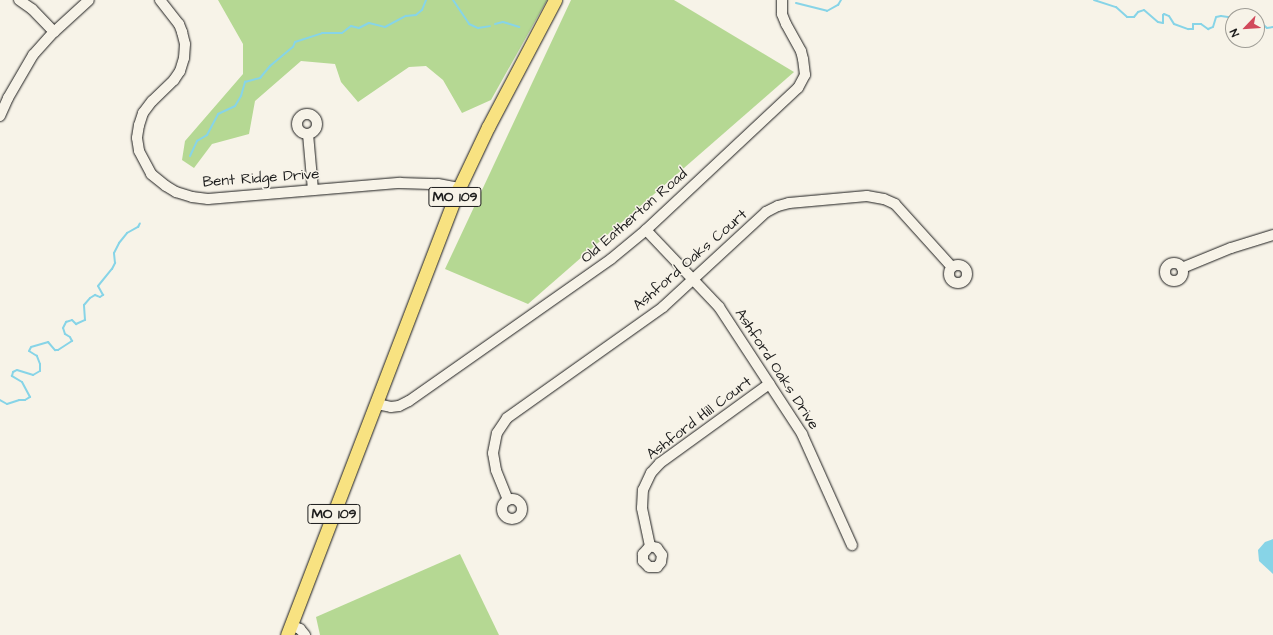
<!DOCTYPE html>
<style>
body{margin:0}
#map{position:relative;width:1273px;height:635px;overflow:hidden;background:#f7f3e8;font-family:"Architects Daughter",sans-serif}
div>[style]{position:absolute}
[style*='--x']{left:calc(var(--x)*1px);top:calc(var(--y)*1px);width:calc(var(--w)*1px);rotate:calc(var(--a)*1deg)}
.green>*{inset:0;background:#b5d893}
.water>*{inset:0;background:#87d4e7}
.stream>*{height:2px;margin:-1px;padding:0 1px;transform-origin:1px;border-radius:1px;background:#87d4e7}
.roads{filter:drop-shadow(0 0 1px #1c1c1c) drop-shadow(0 0 1px #1c1c1c)}
.minor>*{height:10px;margin:-5px;padding:0 5px;transform-origin:5px;border-radius:5px;background:#f7f3e8}
.minor>.ring{margin:-5px;padding:0;box-sizing:content-box;background:none;border:10px solid #f7f3e8;border-radius:50%}
.major>*{height:13px;margin:-6.5px;padding:0 6.5px;transform-origin:6.5px;border-radius:6.5px;background:#f8e281}
span{translate:-50% -50%;white-space:nowrap;text-align:center;line-height:1.15;-webkit-text-stroke:3px #f7f3e8;paint-order:stroke}
.shield-label span{padding:1px 3px;background:#f7f3e8;border:1px solid;border-radius:3px;-webkit-text-stroke-width:0}
.shield-label{font-size:14px;color:#1c1c1c;font-weight:700}
.street-label{font-size:15px;color:#1c1c1c}
.north{position:absolute;left:1225px;top:8px;width:40px;height:40px;box-sizing:border-box;background:#f7f3e8;border:1px solid #9f9d96;border-radius:50%;rotate:245deg;font-size:11px;font-weight:700;line-height:16px;text-align:center;color:#1c1c1c}
.north::after{content:'';display:block;margin:auto;width:14px;height:18px;background:#d1495b;clip-path:polygon(50% 0,100% 100%,50% 72%,0 100%)}
</style>
<div id="map">
<div class="green">
<i style="clip-path:polygon(218px 0,547px 0,491px 100px,462px 113px,443px 80px,426px 66px,409px 67px,358px 102px,341px 82px,335px 64px,301px 61px,255px 101px,249px 134px,212px 144px,194px 168px,182px 160px,185px 141px,243px 74px,243px 44px)"></i>
<i style="clip-path:polygon(571px 0,674px 0,794px 72px,528px 304px,445px 269px)"></i>
<i style="clip-path:polygon(460px 554px,499px 635px,320px 635px,316px 617px)"></i>
</div>
<div class="water">
<i style="clip-path:polygon(1273px 539px,1273px 574px,1259px 561px,1258px 550px,1265px 542px)"></i>
</div>
<div class="stream">
<i style="--x:453;--y:0;--w:29;--a:56"></i>
<i style="--x:469;--y:24;--w:10;--a:24"></i>
<i style="--x:478;--y:28;--w:12;--a:-9"></i>
<i style="--x:1094;--y:0;--w:23;--a:18"></i>
<i style="--x:1116;--y:7;--w:15;--a:42"></i>
<i style="--x:1127;--y:17;--w:7;--a:0"></i>
<i style="--x:1134;--y:17;--w:6;--a:-51"></i>
<i style="--x:1138;--y:12;--w:6;--a:-18"></i>
<i style="--x:1144;--y:10;--w:18;--a:41"></i>
<i style="--x:1158;--y:22;--w:5;--a:11"></i>
<i style="--x:1163;--y:23;--w:8;--a:-90"></i>
<i style="--x:1163;--y:15;--w:1;--a:-45"></i>
<i style="--x:1164;--y:14;--w:5;--a:22"></i>
<i style="--x:1169;--y:16;--w:9;--a:58"></i>
<i style="--x:1174;--y:24;--w:15;--a:20"></i>
<i style="--x:1188;--y:29;--w:5;--a:0"></i>
<i style="--x:1193;--y:29;--w:5;--a:-90"></i>
<i style="--x:1193;--y:24;--w:8;--a:0"></i>
<i style="--x:1201;--y:24;--w:9;--a:36"></i>
<i style="--x:1208;--y:29;--w:5;--a:-22"></i>
<i style="--x:1213;--y:27;--w:10;--a:-73"></i>
<i style="--x:1216;--y:17;--w:5;--a:-11"></i>
<i style="--x:1221;--y:16;--w:7;--a:8"></i>
<i style="--x:1228;--y:17;--w:8;--a:50"></i>
<i style="--x:796;--y:3;--w:32;--a:14"></i>
<i style="--x:827;--y:11;--w:13;--a:-29"></i>
<i style="--x:838;--y:5;--w:6;--a:-59"></i>
<i style="--x:1257;--y:19;--w:13;--a:42"></i>
<i style="--x:1267;--y:28;--w:6;--a:-9"></i>
<i style="--x:495;--y:24;--w:8;--a:-14"></i>
<i style="--x:503;--y:22;--w:17;--a:17"></i>
<i style="--x:190;--y:156;--w:17;--a:-65"></i>
<i style="--x:197;--y:141;--w:12;--a:-31"></i>
<i style="--x:207;--y:135;--w:24;--a:-62"></i>
<i style="--x:218;--y:114;--w:19;--a:-25"></i>
<i style="--x:235;--y:106;--w:12;--a:-59"></i>
<i style="--x:241;--y:96;--w:15;--a:-74"></i>
<i style="--x:245;--y:82;--w:16;--a:-15"></i>
<i style="--x:260;--y:78;--w:16;--a:-50"></i>
<i style="--x:270;--y:66;--w:30;--a:-40"></i>
<i style="--x:293;--y:47;--w:5;--a:-68"></i>
<i style="--x:295;--y:42;--w:28;--a:-18"></i>
<i style="--x:322;--y:33;--w:20;--a:0"></i>
<i style="--x:342;--y:33;--w:11;--a:-38"></i>
<i style="--x:351;--y:26;--w:8;--a:14"></i>
<i style="--x:359;--y:28;--w:11;--a:-27"></i>
<i style="--x:369;--y:23;--w:16;--a:14"></i>
<i style="--x:385;--y:27;--w:24;--a:-28"></i>
<i style="--x:406;--y:16;--w:10;--a:-6"></i>
<i style="--x:416;--y:15;--w:8;--a:-40"></i>
<i style="--x:422;--y:10;--w:11;--a:-68"></i>
<i style="--x:0;--y:400;--w:8;--a:30"></i>
<i style="--x:7;--y:404;--w:13;--a:-18"></i>
<i style="--x:19;--y:400;--w:6;--a:0"></i>
<i style="--x:25;--y:400;--w:6;--a:-31"></i>
<i style="--x:30;--y:397;--w:17;--a:-118"></i>
<i style="--x:22;--y:382;--w:12;--a:-149"></i>
<i style="--x:12;--y:376;--w:4;--a:-76"></i>
<i style="--x:13;--y:372;--w:4;--a:-27"></i>
<i style="--x:17;--y:370;--w:17;--a:17"></i>
<i style="--x:33;--y:375;--w:8;--a:-30"></i>
<i style="--x:40;--y:371;--w:7;--a:-90"></i>
<i style="--x:40;--y:364;--w:9;--a:-111"></i>
<i style="--x:37;--y:356;--w:9;--a:-148"></i>
<i style="--x:29;--y:351;--w:4;--a:-63"></i>
<i style="--x:31;--y:347;--w:18;--a:-16"></i>
<i style="--x:48;--y:342;--w:11;--a:49"></i>
<i style="--x:55;--y:350;--w:3;--a:0"></i>
<i style="--x:58;--y:350;--w:17;--a:-33"></i>
<i style="--x:72;--y:341;--w:4;--a:-117"></i>
<i style="--x:70;--y:337;--w:6;--a:-149"></i>
<i style="--x:65;--y:334;--w:6;--a:-108"></i>
<i style="--x:63;--y:328;--w:7;--a:-63"></i>
<i style="--x:66;--y:322;--w:6;--a:-18"></i>
<i style="--x:72;--y:320;--w:6;--a:45"></i>
<i style="--x:76;--y:324;--w:10;--a:-24"></i>
<i style="--x:85;--y:320;--w:15;--a:-94"></i>
<i style="--x:84;--y:305;--w:9;--a:-49"></i>
<i style="--x:90;--y:298;--w:6;--a:-31"></i>
<i style="--x:95;--y:295;--w:5;--a:22"></i>
<i style="--x:100;--y:297;--w:4;--a:-34"></i>
<i style="--x:103;--y:295;--w:10;--a:-119"></i>
<i style="--x:98;--y:286;--w:22;--a:-51"></i>
<i style="--x:112;--y:269;--w:7;--a:-63"></i>
<i style="--x:115;--y:263;--w:10;--a:-96"></i>
<i style="--x:114;--y:253;--w:11;--a:-63"></i>
<i style="--x:119;--y:243;--w:13;--a:-51"></i>
<i style="--x:127;--y:233;--w:13;--a:-29"></i>
<i style="--x:138;--y:227;--w:4;--a:-63"></i>
</div>
<div class="roads">
<div class="minor">
<i style="--x:19;--y:0;--w:16;--a:35"></i>
<i style="--x:32;--y:9;--w:32;--a:46"></i>
<i style="--x:160;--y:0;--w:31;--a:52"></i>
<i style="--x:179;--y:24;--w:9;--a:69"></i>
<i style="--x:182;--y:32;--w:12;--a:76"></i>
<i style="--x:185;--y:44;--w:14;--a:94"></i>
<i style="--x:184;--y:58;--w:14;--a:107"></i>
<i style="--x:180;--y:71;--w:11;--a:124"></i>
<i style="--x:174;--y:80;--w:30;--a:136"></i>
<i style="--x:152;--y:101;--w:15;--a:127"></i>
<i style="--x:143;--y:113;--w:13;--a:108"></i>
<i style="--x:139;--y:125;--w:13;--a:99"></i>
<i style="--x:137;--y:138;--w:13;--a:81"></i>
<i style="--x:139;--y:151;--w:26;--a:62"></i>
<i style="--x:151;--y:174;--w:19;--a:39"></i>
<i style="--x:166;--y:186;--w:12;--a:31"></i>
<i style="--x:176;--y:192;--w:17;--a:17"></i>
<i style="--x:192;--y:197;--w:16;--a:7"></i>
<i style="--x:208;--y:199;--w:193;--a:-4.8"></i>
<i style="--x:400;--y:183;--w:38;--a:2"></i>
<i style="--x:438;--y:184;--w:21;--a:11"></i>
<i class="ring" style="left:297px;top:114px;width:10px;height:10px"></i>
<i style="--x:0;--y:116;--w:20;--a:-66"></i>
<i style="--x:8;--y:98;--w:50;--a:-59.8"></i>
<i style="--x:33;--y:55;--w:31;--a:-48"></i>
<i style="--x:54;--y:32;--w:47;--a:-42.4"></i>
<i style="--x:308;--y:134;--w:56;--a:84.9"></i>
<i style="--x:646;--y:230;--w:106;--a:46.5"></i>
<i style="--x:719;--y:307;--w:152;--a:56.8"></i>
<i style="--x:802;--y:434;--w:122;--a:65.8"></i>
<i class="ring" style="left:1165px;top:263px;width:8px;height:8px"></i>
<i class="ring" style="left:949px;top:265px;width:8px;height:8px"></i>
<i style="--x:1182;--y:268;--w:53;--a:-22.2"></i>
<i style="--x:1231;--y:248;--w:44;--a:-17.2"></i>
<i style="--x:377;--y:404;--w:14;--a:12"></i>
<i style="--x:391;--y:407;--w:8;--a:-7"></i>
<i style="--x:399;--y:406;--w:11;--a:-27"></i>
<i style="--x:409;--y:401;--w:247;--a:-35.1"></i>
<i style="--x:611;--y:259;--w:45;--a:-39.6"></i>
<i style="--x:646;--y:230;--w:208;--a:-43.1"></i>
<i style="--x:798;--y:88;--w:15;--a:-62"></i>
<i style="--x:805;--y:75;--w:16;--a:-97"></i>
<i style="--x:803;--y:59;--w:8;--a:-104"></i>
<i style="--x:801;--y:51;--w:31;--a:-119"></i>
<i style="--x:786;--y:24;--w:11;--a:-112"></i>
<i style="--x:782;--y:14;--w:14;--a:-90"></i>
<i class="ring" style="left:502px;top:499px;width:10px;height:10px"></i>
<i style="--x:508;--y:500;--w:32;--a:-112"></i>
<i style="--x:496;--y:470;--w:17;--a:-100"></i>
<i style="--x:493;--y:453;--w:20;--a:-79"></i>
<i style="--x:497;--y:433;--w:18;--a:-56"></i>
<i style="--x:507;--y:418;--w:191;--a:-35.4"></i>
<i style="--x:663;--y:307;--w:140;--a:-42.7"></i>
<i style="--x:766;--y:212;--w:13;--a:-27"></i>
<i style="--x:778;--y:206;--w:11;--a:-15"></i>
<i style="--x:789;--y:203;--w:78;--a:-5.1"></i>
<i style="--x:867;--y:196;--w:17;--a:10"></i>
<i style="--x:884;--y:199;--w:12;--a:24"></i>
<i style="--x:895;--y:204;--w:85;--a:47.9"></i>
<i style="--x:650;--y:546;--w:11;--a:131"></i>
<i style="--x:643;--y:554;--w:7;--a:90"></i>
<i style="--x:643;--y:561;--w:8;--a:45"></i>
<i style="--x:649;--y:567;--w:8;--a:0"></i>
<i style="--x:657;--y:567;--w:6;--a:-51"></i>
<i style="--x:661;--y:562;--w:7;--a:-82"></i>
<i style="--x:662;--y:555;--w:9;--a:-126"></i>
<i style="--x:657;--y:548;--w:7;--a:-164"></i>
<i style="--x:650;--y:546;--w:39;--a:-102"></i>
<i style="--x:642;--y:508;--w:18;--a:-87"></i>
<i style="--x:643;--y:490;--w:19;--a:-65"></i>
<i style="--x:651;--y:473;--w:13;--a:-48"></i>
<i style="--x:660;--y:463;--w:135;--a:-35.9"></i>
<i style="--x:291;--y:625;--w:10;--a:24"></i>
<i style="--x:300;--y:629;--w:8;--a:50"></i>
</div>
<div class="major">
<i style="--x:287;--y:635;--w:479;--a:-69"></i>
<i style="--x:459;--y:188;--w:68;--a:-64.6"></i>
<i style="--x:488;--y:127;--w:144;--a:-62.2"></i>
</div>
</div>
<div class="shield-label">
<span style="left:455px;top:197px">MO 109</span>
<span style="left:334px;top:514px">MO 109</span>
</div>
<div class="street-label">
<span style="left:261px;top:178px;rotate:-4deg">Bent Ridge Drive</span>
<span style="left:634px;top:216px;rotate:-41deg">Old Eatherton Road</span>
<span style="left:690px;top:260px;rotate:-41deg">Ashford Oaks Court</span>
<span style="left:777px;top:369px;rotate:57deg">Ashford Oaks Drive</span>
<span style="left:699px;top:418px;rotate:-37deg">Ashford Hill Court</span>
</div>
<div class="north">N</div>
</div>
